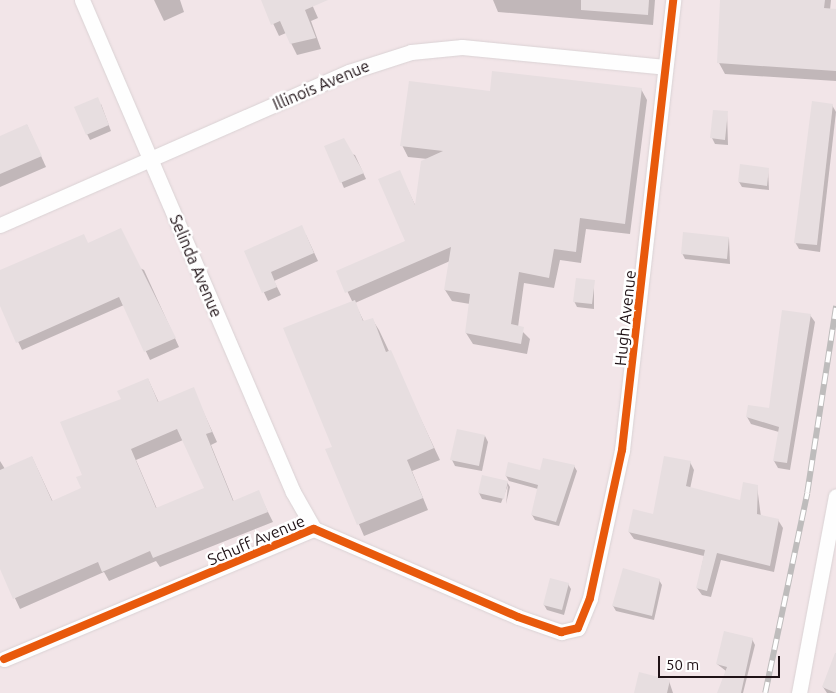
<!DOCTYPE html>
<style>
body{margin:0}
#map{position:relative;width:836px;height:693px;overflow:hidden;background:#faf6f7;font-family:Ubuntu,sans-serif}
div>[style]{position:absolute}
[style*='--x']{left:calc(var(--x)*1px);top:calc(var(--y)*1px);width:calc(var(--w)*1px);rotate:calc(var(--a)*1deg)}
.built>*{inset:0;background:#f2e5e8}
.shadow>*{inset:0;background:#0003}
.building>*{inset:0;background:#e7dee0}
.roads{filter:drop-shadow(0 0 1px #dad2d4) drop-shadow(0 0 1px #dad2d4)}
.street>*{height:15px;margin:-7.5px;padding:0 7.5px;transform-origin:7.5px;border-radius:7.5px;background:#fefefe}
.rail>*{height:5.5px;margin-top:-2.75px;transform-origin:0;background:repeating-linear-gradient(90deg,#fff 0 11px,#bebcbc 0 22px);box-sizing:border-box;border-block:1px solid #bebcbc}
.cycleway>*{height:8px;margin:-4px;padding:0 4px;transform-origin:4px;border-radius:4px;background:#e8590c}
span{translate:-50% -50%;white-space:nowrap;text-align:center;line-height:1.15;-webkit-text-stroke:5px #fff;paint-order:stroke}
.street-label{font-size:16px;color:#1f1216}
.scale{position:absolute;left:658px;top:656px;width:122px;height:22px;box-sizing:border-box;border:2px solid #1f1216;border-top:0;padding-left:6px;font-size:15px;line-height:18px;white-space:nowrap;color:#1f1216;-webkit-text-stroke:4px #fff;paint-order:stroke}
</style>
<div id="map">
<div class="built">
<i style="clip-path:polygon(0 0,836px 0,836px 693px,0 693px)"></i>
</div>
<div class="shadow">
<i style="clip-path:polygon(154px 0,180px 0,184px 12px,164px 21px)"></i>
<i style="clip-path:polygon(262px 0,310px 0,318px 18px,311px 21px,321px 49px,297px 55px,286px 33px,279px 36px)"></i>
<i style="clip-path:polygon(493px 0,655px 0,653px 25px,498px 12px)"></i>
<i style="clip-path:polygon(722px 0,831px 0,830px 10px,836px 10px,836px 81px,725px 74px,719px 63px)"></i>
<i style="clip-path:polygon(641px 89px,647px 100px,630px 234px,586px 229px,581px 263px,560px 260px,554px 288px,524px 283px,518px 327px,530px 339px,527px 354px,473px 344px,466px 333px,470px 304px,452px 301px,445px 290px,450px 261px,355px 303px,364px 322px,372px 319px,379px 330px,440px 460px,412px 471px,428px 510px,364px 536px,327px 450px,334px 447px,353px 303px,338px 272px,406px 242px,399px 171px,416px 207px,428px 159px,408px 157px,402px 145px,491px 93px)"></i>
<i style="clip-path:polygon(101px 104px,111px 131px,90px 140px,87px 134px)"></i>
<i style="clip-path:polygon(832px 105px,836px 112px,820px 252px,799px 249px,795px 242px)"></i>
<i style="clip-path:polygon(727px 112px,728px 145px,715px 144px,712px 138px)"></i>
<i style="clip-path:polygon(27px 125px,46px 167px,0 187px,0 137px)"></i>
<i style="clip-path:polygon(326px 146px,355px 155px,366px 179px,344px 188px)"></i>
<i style="clip-path:polygon(768px 169px,769px 190px,742px 187px,739px 182px)"></i>
<i style="clip-path:polygon(306px 235px,318px 261px,274px 281px,281px 295px,268px 301px,245px 252px)"></i>
<i style="clip-path:polygon(729px 238px,730px 264px,685px 259px,682px 253px)"></i>
<i style="clip-path:polygon(88px 244px,144px 270px,179px 347px,150px 360px,124px 305px,22px 350px,0 303px,0 272px)"></i>
<i style="clip-path:polygon(594px 281px,594px 309px,577px 307px,574px 301px)"></i>
<i style="clip-path:polygon(810px 315px,815px 322px,790px 470px,778px 468px,774px 461px,779px 432px,751px 424px,747px 417px,770px 409px)"></i>
<i style="clip-path:polygon(evenodd,148px 379px,159px 403px,193px 389px,217px 442px,211px 445px,234px 502px,258px 492px,273px 522px,160px 567px,156px 561px,109px 581px,104px 572px,20px 609px,0 566px,0 461px,5px 469px,32px 457px,53px 502px,82px 489px,84px 475px,123px 400px,148px 379px,183px 440px,206px 488px,157px 509px,136px 460px,183px 440px)"></i>
<i style="clip-path:polygon(485px 436px,488px 442px,482px 471px,455px 466px,452px 460px)"></i>
<i style="clip-path:polygon(690px 462px,694px 470px,690px 489px,740px 501px,757px 486px,761px 517px,778px 520px,783px 528px,774px 572px,721px 560px,711px 597px,702px 595px,697px 588px,704px 556px,634px 539px,629px 532px,654px 516px)"></i>
<i style="clip-path:polygon(574px 466px,577px 471px,559px 526px,535px 520px,532px 515px,538px 489px,509px 481px,506px 476px)"></i>
<i style="clip-path:polygon(507px 482px,510px 487px,506px 504px,508px 485px,501px 503px,482px 499px,479px 493px)"></i>
<i style="clip-path:polygon(624px 569px,659px 580px,662px 585px,654px 620px,616px 611px,613px 606px)"></i>
<i style="clip-path:polygon(568px 584px,571px 589px,564px 615px,547px 610px,544px 605px)"></i>
<i style="clip-path:polygon(752px 639px,755px 645px,743px 693px,718px 693px,726px 671px,717px 664px)"></i>
<i style="clip-path:polygon(836px 655px,836px 693px,827px 693px,823px 687px)"></i>
<i style="clip-path:polygon(669px 681px,673px 693px,635px 693px)"></i>
</div>
<div class="building">
<i style="clip-path:polygon(261px 0,328px 0,305px 10px,316px 38px,290px 44px,280px 21px,271px 25px)"></i>
<i style="clip-path:polygon(581px 0,649px 0,648px 15px,581px 10px)"></i>
<i style="clip-path:polygon(720px 0,825px 0,824px 8px,836px 9px,836px 71px,717px 63px)"></i>
<i style="clip-path:polygon(492px 71px,642px 88px,625px 224px,580px 218px,576px 252px,554px 249px,549px 278px,519px 272px,511px 324px,524px 327px,521px 344px,465px 333px,470px 294px,444px 290px,451px 247px,345px 293px,336px 271px,405px 241px,378px 179px,400px 170px,415px 205px,421px 161px,443px 151px,400px 146px,409px 81px,490px 91px)"></i>
<i style="clip-path:polygon(98px 97px,109px 125px,86px 135px,74px 107px)"></i>
<i style="clip-path:polygon(812px 101px,833px 104px,817px 245px,794px 243px)"></i>
<i style="clip-path:polygon(713px 110px,728px 111px,725px 140px,710px 138px)"></i>
<i style="clip-path:polygon(27px 124px,42px 156px,0 174px,0 136px)"></i>
<i style="clip-path:polygon(344px 138px,364px 173px,340px 183px,324px 146px)"></i>
<i style="clip-path:polygon(740px 164px,769px 168px,767px 186px,738px 182px)"></i>
<i style="clip-path:polygon(302px 225px,314px 253px,271px 272px,277px 287px,262px 293px,244px 251px)"></i>
<i style="clip-path:polygon(121px 228px,176px 338px,144px 352px,119px 297px,16px 343px,0 306px,0 270px,84px 234px,88px 243px)"></i>
<i style="clip-path:polygon(683px 232px,729px 237px,727px 259px,681px 254px)"></i>
<i style="clip-path:polygon(576px 278px,595px 280px,592px 304px,573px 302px)"></i>
<i style="clip-path:polygon(355px 300px,363px 321px,373px 318px,386px 352px,391px 350px,434px 448px,407px 460px,423px 498px,357px 525px,325px 449px,332px 447px,283px 328px)"></i>
<i style="clip-path:polygon(782px 310px,811px 314px,787px 463px,773px 461px,779px 427px,746px 417px,748px 405px,769px 408px)"></i>
<i style="clip-path:polygon(evenodd,148px 378px,158px 402px,194px 387px,212px 432px,206px 434px,233px 501px,259px 490px,268px 512px,153px 558px,150px 551px,102px 572px,98px 562px,13px 599px,0 569px,0 470px,32px 456px,52px 501px,81px 488px,76px 477px,82px 475px,60px 422px,121px 399px,117px 391px,148px 378px,177px 429px,204px 488px,156px 508px,131px 449px,177px 429px)"></i>
<i style="clip-path:polygon(457px 429px,485px 435px,479px 466px,450px 460px)"></i>
<i style="clip-path:polygon(664px 456px,691px 461px,686px 486px,740px 500px,743px 482px,758px 485px,757px 514px,779px 519px,770px 566px,717px 553px,707px 591px,696px 588px,705px 550px,628px 532px,633px 509px,653px 514px)"></i>
<i style="clip-path:polygon(543px 458px,575px 465px,556px 522px,531px 515px,538px 485px,505px 476px,508px 462px,540px 470px)"></i>
<i style="clip-path:polygon(482px 475px,508px 481px,504px 499px,478px 493px)"></i>
<i style="clip-path:polygon(623px 568px,660px 579px,652px 616px,612px 606px)"></i>
<i style="clip-path:polygon(550px 578px,569px 583px,562px 610px,543px 605px)"></i>
<i style="clip-path:polygon(724px 631px,753px 638px,741px 693px,717px 693px,727px 667px,716px 664px)"></i>
<i style="clip-path:polygon(835px 653px,836px 653px,836px 693px,822px 687px)"></i>
<i style="clip-path:polygon(639px 672px,670px 680px,667px 693px,634px 693px)"></i>
</div>
<div class="roads">
<div class="street">
<i style="--x:82;--y:0;--w:535;--a:66.79"></i>
<i style="--x:293;--y:492;--w:43;--a:60.4"></i>
<i style="--x:0;--y:225;--w:381;--a:-23.7"></i>
<i style="--x:349;--y:72;--w:65;--a:-17.9"></i>
<i style="--x:411;--y:52;--w:51;--a:-5.6"></i>
<i style="--x:462;--y:47;--w:204;--a:5.6"></i>
<i style="--x:4;--y:659;--w:336;--a:-22.8"></i>
<i style="--x:314;--y:529;--w:222;--a:23.3"></i>
<i style="--x:518;--y:617;--w:46;--a:19.2"></i>
<i style="--x:561;--y:632;--w:17;--a:-13"></i>
<i style="--x:578;--y:628;--w:32;--a:-68"></i>
<i style="--x:590;--y:598;--w:151;--a:-77.8"></i>
<i style="--x:622;--y:450;--w:453;--a:-83.5"></i>
<i style="--x:799;--y:693;--w:200;--a:-79.4"></i>
</div>
</div>
<div class="rail">
<i style="--x:765;--y:693;--w:204;--a:-78.1"></i>
<i style="--x:807;--y:493;--w:189;--a:-81.2"></i>
</div>
<div class="cycleway">
<i style="--x:4;--y:659;--w:336;--a:-22.8"></i>
<i style="--x:314;--y:529;--w:222;--a:23.3"></i>
<i style="--x:518;--y:617;--w:46;--a:19.2"></i>
<i style="--x:561;--y:632;--w:17;--a:-13"></i>
<i style="--x:578;--y:628;--w:32;--a:-68"></i>
<i style="--x:590;--y:598;--w:151;--a:-77.8"></i>
<i style="--x:622;--y:450;--w:453;--a:-83.5"></i>
</div>
<div class="street-label">
<span style="left:321px;top:85px;rotate:-23deg">Illinois Avenue</span>
<span style="left:196px;top:266px;rotate:67deg">Selinda Avenue</span>
<span style="left:625px;top:318px;rotate:-84deg">Hugh Avenue</span>
<span style="left:256px;top:540px;rotate:-23deg">Schuff Avenue</span>
</div>
<div class="scale">50 m</div>
</div>
